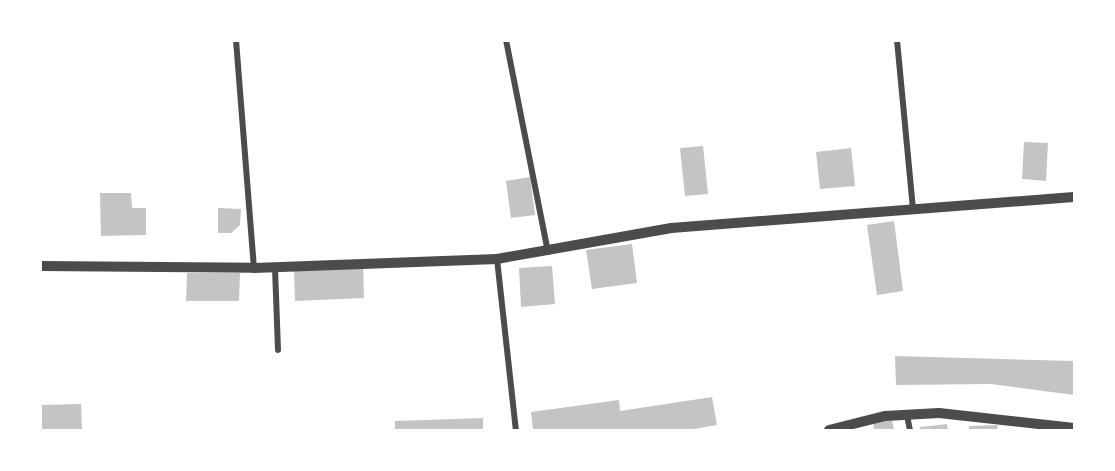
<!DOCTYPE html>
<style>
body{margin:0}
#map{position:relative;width:1115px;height:471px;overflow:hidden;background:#fff;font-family:Georgia,serif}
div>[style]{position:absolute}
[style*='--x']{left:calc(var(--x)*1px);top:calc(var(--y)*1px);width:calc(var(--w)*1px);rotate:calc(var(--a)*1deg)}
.building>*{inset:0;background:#c4c4c4}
.minor>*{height:6px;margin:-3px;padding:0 3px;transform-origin:3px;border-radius:3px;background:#4c4c4c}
.tertiary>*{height:10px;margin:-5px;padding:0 5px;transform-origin:5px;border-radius:5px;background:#4c4c4c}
span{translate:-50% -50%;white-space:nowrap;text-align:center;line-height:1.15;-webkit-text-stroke:4.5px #fff;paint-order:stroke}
.frame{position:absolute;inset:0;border:42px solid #fff;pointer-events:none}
</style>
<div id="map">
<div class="building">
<i style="clip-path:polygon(1024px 142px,1048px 143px,1046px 181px,1022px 179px)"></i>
<i style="clip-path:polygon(703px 146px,708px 194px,685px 196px,680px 148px)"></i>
<i style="clip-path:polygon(851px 148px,855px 186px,820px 189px,816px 152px)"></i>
<i style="clip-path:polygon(530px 177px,535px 215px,511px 218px,506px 181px)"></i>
<i style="clip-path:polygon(100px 193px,131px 193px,132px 208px,146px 208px,146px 235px,101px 236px)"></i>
<i style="clip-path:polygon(218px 208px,241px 209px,240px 225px,231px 233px,218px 233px)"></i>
<i style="clip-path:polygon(894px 221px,903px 291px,877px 295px,867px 225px)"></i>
<i style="clip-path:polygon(632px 244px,637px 283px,592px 289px,586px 250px)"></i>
<i style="clip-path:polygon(363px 265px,364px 298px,295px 301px,294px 268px)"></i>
<i style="clip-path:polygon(552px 266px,555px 304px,521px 307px,519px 268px)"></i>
<i style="clip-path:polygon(187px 273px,240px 273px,239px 301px,186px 301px)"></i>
<i style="clip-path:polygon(895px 356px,1074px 361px,1074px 395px,991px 384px,896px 385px)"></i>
<i style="clip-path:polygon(712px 397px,717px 425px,688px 430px,533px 430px,531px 412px,619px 400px,620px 411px)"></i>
<i style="clip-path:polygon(81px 404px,82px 430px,40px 430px,40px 405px)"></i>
<i style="clip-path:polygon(483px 418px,483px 430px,395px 430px,395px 421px)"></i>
<i style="clip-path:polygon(892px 420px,894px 430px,874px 430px,873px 422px)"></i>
<i style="clip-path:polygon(947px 424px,948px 430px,920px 430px,920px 427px)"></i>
<i style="clip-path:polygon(997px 425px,998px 430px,969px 430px,969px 426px)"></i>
</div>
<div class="minor">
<i style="--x:236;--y:40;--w:229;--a:85.5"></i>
<i style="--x:506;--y:40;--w:216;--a:78.8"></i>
<i style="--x:897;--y:40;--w:171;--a:84.6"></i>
<i style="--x:497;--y:259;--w:172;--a:83.7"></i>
<i style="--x:275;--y:268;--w:82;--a:87.9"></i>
<i style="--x:907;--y:415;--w:15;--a:79"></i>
</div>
<div class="tertiary">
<i style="--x:40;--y:266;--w:214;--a:0.5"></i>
<i style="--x:254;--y:268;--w:243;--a:-2.1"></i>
<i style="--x:497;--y:259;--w:177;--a:-10.1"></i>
<i style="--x:671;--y:228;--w:404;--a:-4.4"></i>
<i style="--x:829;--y:430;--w:58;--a:-14"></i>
<i style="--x:885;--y:416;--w:54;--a:-3.2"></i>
<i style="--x:939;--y:413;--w:136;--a:6.3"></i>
</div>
<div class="frame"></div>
</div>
